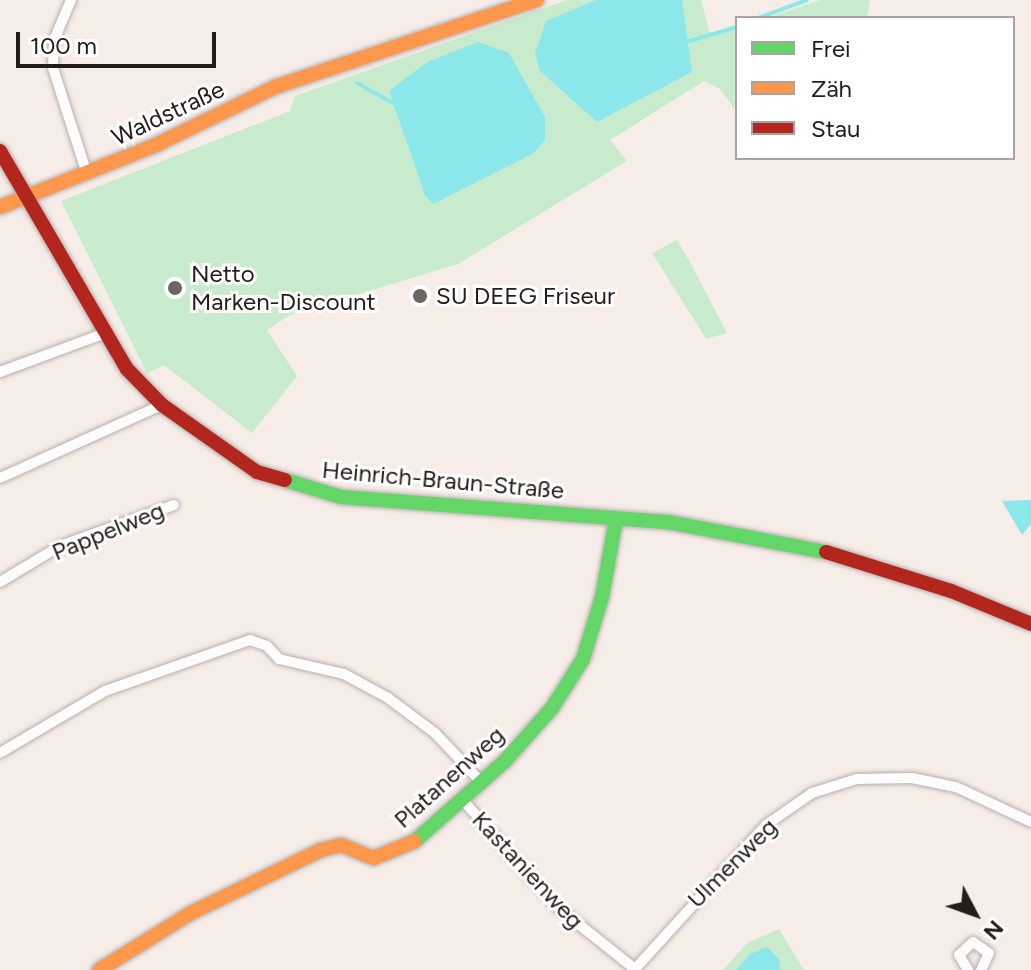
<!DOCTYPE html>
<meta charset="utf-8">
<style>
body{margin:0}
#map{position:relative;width:1031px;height:970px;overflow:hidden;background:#f6ede9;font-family:Figtree,sans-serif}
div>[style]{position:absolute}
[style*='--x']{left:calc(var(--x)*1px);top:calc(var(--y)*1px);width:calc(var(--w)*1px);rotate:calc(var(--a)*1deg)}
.green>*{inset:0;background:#c9ebcd}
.water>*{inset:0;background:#8ce7ea}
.stream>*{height:4px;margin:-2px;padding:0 2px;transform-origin:2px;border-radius:2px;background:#8ce7ea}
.roads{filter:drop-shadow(0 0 2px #b8b0ac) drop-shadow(0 0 2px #b8b0ac)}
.street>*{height:10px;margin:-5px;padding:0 5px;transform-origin:5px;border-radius:5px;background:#fefcfc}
.fast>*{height:14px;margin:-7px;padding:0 7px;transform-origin:7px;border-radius:7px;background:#63d668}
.slow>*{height:14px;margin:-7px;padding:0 7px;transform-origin:7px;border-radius:7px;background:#ff974d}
.jam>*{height:14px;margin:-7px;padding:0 7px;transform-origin:7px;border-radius:7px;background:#b3261e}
.dots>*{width:22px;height:22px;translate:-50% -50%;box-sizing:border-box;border:4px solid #fff;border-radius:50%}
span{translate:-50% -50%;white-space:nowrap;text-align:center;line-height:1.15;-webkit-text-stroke:6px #fff;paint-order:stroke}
.street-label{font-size:24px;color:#231c18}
.poi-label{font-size:24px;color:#231c18}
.left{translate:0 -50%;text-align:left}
.legend{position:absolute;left:735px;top:16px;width:280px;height:144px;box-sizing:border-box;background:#fff;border:2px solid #a7a4a3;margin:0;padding:10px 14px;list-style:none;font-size:24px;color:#231c18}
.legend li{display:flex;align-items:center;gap:16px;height:40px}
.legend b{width:40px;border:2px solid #a7a4a3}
.north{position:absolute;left:935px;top:874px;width:80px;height:80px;-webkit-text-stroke:6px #fff;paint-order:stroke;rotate:131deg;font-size:22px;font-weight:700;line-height:32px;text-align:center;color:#231c18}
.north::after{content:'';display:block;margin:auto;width:28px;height:36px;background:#231c18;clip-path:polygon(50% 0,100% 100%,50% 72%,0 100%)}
.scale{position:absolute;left:16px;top:32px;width:200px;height:36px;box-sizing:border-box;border:4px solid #231c18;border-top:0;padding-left:10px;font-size:24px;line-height:28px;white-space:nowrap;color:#231c18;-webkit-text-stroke:6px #fff;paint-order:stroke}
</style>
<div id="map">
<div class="green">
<i style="clip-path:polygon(567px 0,701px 0,710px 34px,737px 27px,737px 112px,719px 88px,704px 81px,610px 140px,627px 161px,458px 264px,290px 315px,267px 330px,297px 376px,252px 433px,164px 365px,147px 373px,61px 201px,290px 111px,295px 96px)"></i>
<i style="clip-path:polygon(820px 0,870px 0,867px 18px,766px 18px)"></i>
<i style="clip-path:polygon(677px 240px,692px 266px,727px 333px,706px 339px,652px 253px)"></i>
<i style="clip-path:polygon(779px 929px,804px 970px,723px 970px,747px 943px)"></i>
</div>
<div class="water">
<i style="clip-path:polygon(596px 0,682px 0,692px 72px,597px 122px,540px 71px,535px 53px,546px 21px)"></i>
<i style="clip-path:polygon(478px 42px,509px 53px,545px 117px,545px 140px,534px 153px,433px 204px,425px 195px,389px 91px,427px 62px)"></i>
<i style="clip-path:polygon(1031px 500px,1031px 524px,1022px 535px,1002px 501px)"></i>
<i style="clip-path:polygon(767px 947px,779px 959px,780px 970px,736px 970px,750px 954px)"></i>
</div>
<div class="stream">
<i style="--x:758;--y:18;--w:52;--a:-20.2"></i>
<i style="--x:686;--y:42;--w:53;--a:-16.4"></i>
<i style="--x:357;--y:83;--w:41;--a:29.1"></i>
</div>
<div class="roads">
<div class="street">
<i style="--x:71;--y:0;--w:43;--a:113"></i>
<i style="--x:54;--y:40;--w:28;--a:92"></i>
<i style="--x:53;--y:68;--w:111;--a:72.2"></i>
<i style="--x:0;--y:372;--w:110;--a:-20.3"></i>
<i style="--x:0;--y:478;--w:178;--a:-24.3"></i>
<i style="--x:0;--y:582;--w:70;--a:-31"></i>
<i style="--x:60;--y:546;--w:121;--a:-19.8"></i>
<i style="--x:0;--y:753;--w:122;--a:-30.6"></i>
<i style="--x:105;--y:691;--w:154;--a:-19.4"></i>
<i style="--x:250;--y:640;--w:18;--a:19"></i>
<i style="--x:267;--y:646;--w:18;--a:47"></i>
<i style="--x:279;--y:659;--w:67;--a:13"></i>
<i style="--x:344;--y:674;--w:50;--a:28.6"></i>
<i style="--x:388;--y:698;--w:59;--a:36.7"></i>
<i style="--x:435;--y:733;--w:66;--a:46.8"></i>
<i style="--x:462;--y:799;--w:142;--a:48.7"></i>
<i style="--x:556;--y:906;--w:101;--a:38.6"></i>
<i style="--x:634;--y:970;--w:196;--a:-47.7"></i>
<i style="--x:766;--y:825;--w:56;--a:-34.8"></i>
<i style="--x:812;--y:793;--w:47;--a:-17.3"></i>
<i style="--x:857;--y:779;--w:55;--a:-1"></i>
<i style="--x:912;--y:778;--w:45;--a:11.6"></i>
<i style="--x:956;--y:787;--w:83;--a:25"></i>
<i style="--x:968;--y:970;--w:17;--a:-121"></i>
<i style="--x:959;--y:955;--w:19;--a:-43"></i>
<i style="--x:973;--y:942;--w:19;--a:35"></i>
<i style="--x:989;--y:953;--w:19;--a:115"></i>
</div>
<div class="fast">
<i style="--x:285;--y:480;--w:59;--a:16.9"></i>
<i style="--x:341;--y:497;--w:328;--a:4.4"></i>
<i style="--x:668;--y:522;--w:161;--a:10.8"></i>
<i style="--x:415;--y:841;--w:120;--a:-41.6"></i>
<i style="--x:505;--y:761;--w:71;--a:-48.4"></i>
<i style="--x:552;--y:708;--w:58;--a:-57.7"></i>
<i style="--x:583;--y:659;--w:65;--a:-73"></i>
<i style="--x:602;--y:597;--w:79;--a:-79.8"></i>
</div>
<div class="slow">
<i style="--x:0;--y:207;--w:170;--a:-21.7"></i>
<i style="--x:158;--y:144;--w:130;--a:-26"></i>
<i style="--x:275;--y:87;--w:276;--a:-18.4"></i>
<i style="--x:99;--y:970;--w:108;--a:-31.8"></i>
<i style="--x:191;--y:913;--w:144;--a:-25.9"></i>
<i style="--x:321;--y:850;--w:21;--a:-14"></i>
<i style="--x:341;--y:845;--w:35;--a:22"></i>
<i style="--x:374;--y:858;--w:44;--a:-22.5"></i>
</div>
<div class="jam">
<i style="--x:0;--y:151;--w:252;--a:59.8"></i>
<i style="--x:127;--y:369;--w:50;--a:45.8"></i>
<i style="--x:162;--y:405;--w:116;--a:35.2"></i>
<i style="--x:257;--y:472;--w:29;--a:16"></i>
<i style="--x:826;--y:552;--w:131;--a:17.3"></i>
<i style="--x:951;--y:591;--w:87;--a:22.4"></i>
</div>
</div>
<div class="dots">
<i style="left:175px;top:288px;background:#6d6561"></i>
<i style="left:420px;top:296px;background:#6d6561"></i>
</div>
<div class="street-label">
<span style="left:168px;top:113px;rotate:-25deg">Waldstraße</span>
<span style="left:443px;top:480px;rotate:5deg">Heinrich-Braun-Straße</span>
<span style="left:108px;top:531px;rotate:-22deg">Pappelweg</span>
<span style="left:449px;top:777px;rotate:-42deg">Platanenweg</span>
<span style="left:732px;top:863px;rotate:-45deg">Ulmenweg</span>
<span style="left:528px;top:870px;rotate:47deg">Kastanienweg</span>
</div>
<div class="poi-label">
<span class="left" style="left:191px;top:288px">Netto<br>Marken-Discount</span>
<span class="left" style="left:436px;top:296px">SU DEEG Friseur</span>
</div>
<ul class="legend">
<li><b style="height:10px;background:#63d668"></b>Frei</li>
<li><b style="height:10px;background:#ff974d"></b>Zäh</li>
<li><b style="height:10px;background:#b3261e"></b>Stau</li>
</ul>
<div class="north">N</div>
<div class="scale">100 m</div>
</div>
